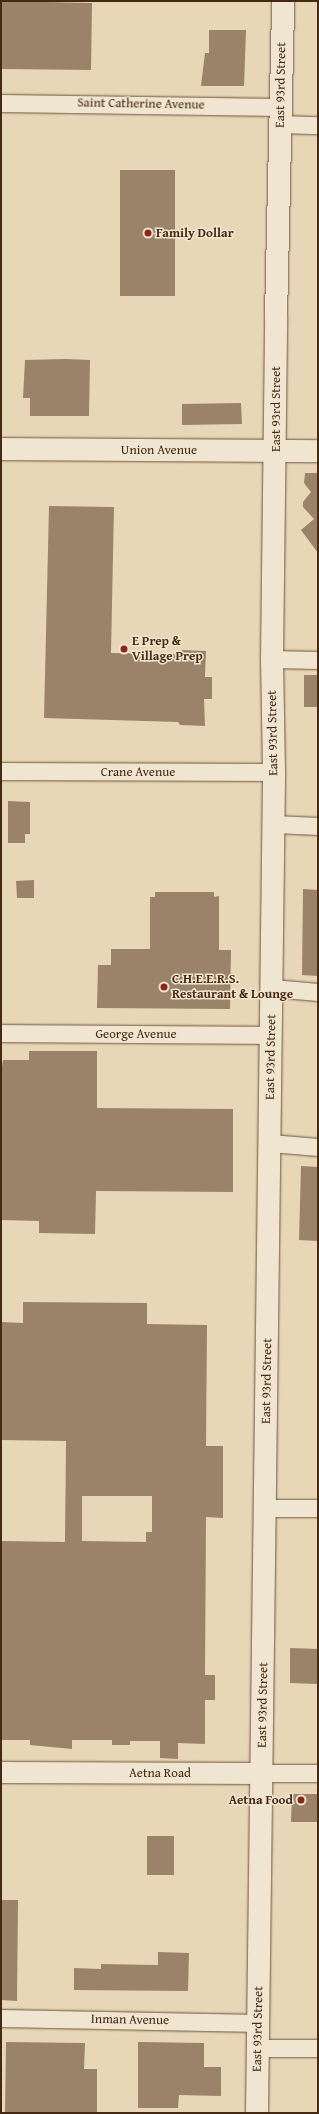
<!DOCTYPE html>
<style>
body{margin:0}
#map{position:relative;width:319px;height:2114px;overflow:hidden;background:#e8d7b7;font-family:"Gentium Book Plus",serif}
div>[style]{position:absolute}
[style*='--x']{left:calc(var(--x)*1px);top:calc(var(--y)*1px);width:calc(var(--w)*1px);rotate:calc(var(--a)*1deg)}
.building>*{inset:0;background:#9a8368}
.roads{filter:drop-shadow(0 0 1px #6e543b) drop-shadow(0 0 1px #6e543b)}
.minor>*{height:17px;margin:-8.5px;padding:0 8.5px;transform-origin:8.5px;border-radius:8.5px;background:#f0e5d0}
.tertiary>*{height:21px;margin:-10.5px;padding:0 10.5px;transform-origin:10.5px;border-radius:10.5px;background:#f0e5d0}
.secondary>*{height:22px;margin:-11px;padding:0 11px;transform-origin:11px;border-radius:11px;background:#f0e5d0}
.dots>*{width:11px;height:11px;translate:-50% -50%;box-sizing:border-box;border:2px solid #f0e5d0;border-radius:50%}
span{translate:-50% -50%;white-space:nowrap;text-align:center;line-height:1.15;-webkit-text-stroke:3px #f0e5d0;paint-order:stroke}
.street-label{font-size:13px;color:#462912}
.poi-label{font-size:13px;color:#462912;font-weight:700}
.left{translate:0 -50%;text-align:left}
.right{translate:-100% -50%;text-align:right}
.frame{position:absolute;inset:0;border:2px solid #462912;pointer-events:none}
</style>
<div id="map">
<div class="building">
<i style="clip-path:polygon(1px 1px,92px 3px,91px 70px,1px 69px)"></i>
<i style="clip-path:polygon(209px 30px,246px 30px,244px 86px,201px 86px,205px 53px,209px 53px)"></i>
<i style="clip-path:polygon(120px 170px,175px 170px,175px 296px,120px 296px)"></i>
<i style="clip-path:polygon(66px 359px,90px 360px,89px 416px,30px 416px,30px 398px,23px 398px,25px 360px)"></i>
<i style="clip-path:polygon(241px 403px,242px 424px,182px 425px,182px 404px)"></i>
<i style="clip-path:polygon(305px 473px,318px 473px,318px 553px,301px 530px,314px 519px,303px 507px,303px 502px,311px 492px,304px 483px)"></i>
<i style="clip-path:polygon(49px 506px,114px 507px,111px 653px,182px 654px,182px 650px,206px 651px,205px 677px,212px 677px,212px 699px,204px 699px,205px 726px,180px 725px,178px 722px,44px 718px)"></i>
<i style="clip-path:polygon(304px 675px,318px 675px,318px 707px,304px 707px)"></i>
<i style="clip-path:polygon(8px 801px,30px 802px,30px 834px,25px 834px,25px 843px,8px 843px)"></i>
<i style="clip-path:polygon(34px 880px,34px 898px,17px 898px,16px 881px)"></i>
<i style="clip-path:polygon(303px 889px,318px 890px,318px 976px,302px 975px)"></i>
<i style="clip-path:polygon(155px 892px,214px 892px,214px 897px,219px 896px,219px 950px,231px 950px,230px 1009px,97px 1008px,98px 965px,111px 965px,111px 949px,150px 949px,150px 897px,155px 897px)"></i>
<i style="clip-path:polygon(29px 1051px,97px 1051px,97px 1108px,233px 1109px,233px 1192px,96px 1191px,95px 1234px,39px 1233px,39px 1221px,1px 1220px,2px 1066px,3px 1060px,29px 1060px)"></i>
<i style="clip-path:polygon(301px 1166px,318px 1167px,318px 1241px,299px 1240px)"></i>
<i style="clip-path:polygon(evenodd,23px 1302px,147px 1303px,147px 1324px,207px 1325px,206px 1446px,223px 1446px,223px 1518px,206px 1517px,205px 1675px,215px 1675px,215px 1700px,205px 1700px,205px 1744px,178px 1743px,178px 1759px,160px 1758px,160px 1741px,130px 1741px,130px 1745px,112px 1745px,112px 1740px,72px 1740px,72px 1749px,30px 1745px,30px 1740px,1px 1740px,1px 1541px,65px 1542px,66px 1441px,1px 1440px,1px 1322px,23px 1323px,23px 1302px,82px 1496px,152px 1496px,152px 1532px,146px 1532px,146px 1542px,82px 1541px,82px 1496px)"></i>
<i style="clip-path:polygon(290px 1648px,318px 1649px,318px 1684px,290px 1683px)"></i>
<i style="clip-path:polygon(292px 1794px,318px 1794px,318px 1822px,291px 1822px)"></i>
<i style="clip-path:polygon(147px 1836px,174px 1836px,174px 1875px,147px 1875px)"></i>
<i style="clip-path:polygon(1px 1900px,18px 1900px,17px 2001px,1px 2000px)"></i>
<i style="clip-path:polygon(158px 1952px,189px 1953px,188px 1991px,74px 1990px,74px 1968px,101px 1969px,101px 1964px,158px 1965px)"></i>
<i style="clip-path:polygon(6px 2042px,85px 2043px,84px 2069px,97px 2069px,97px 2113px,5px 2113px)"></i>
<i style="clip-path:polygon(138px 2042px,204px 2043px,204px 2067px,221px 2067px,221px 2096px,179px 2095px,178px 2108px,138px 2108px)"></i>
</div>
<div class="roads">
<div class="minor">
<i style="--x:1;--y:103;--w:279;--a:0.8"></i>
<i style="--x:280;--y:124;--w:38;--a:2"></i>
<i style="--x:272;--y:659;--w:46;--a:1.2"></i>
<i style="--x:1;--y:771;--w:273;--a:0.2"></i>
<i style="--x:274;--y:824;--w:44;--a:2.6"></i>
<i style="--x:272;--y:988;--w:46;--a:5"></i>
<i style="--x:1;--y:1033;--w:270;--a:0.4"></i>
<i style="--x:270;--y:1143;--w:48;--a:4.8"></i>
<i style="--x:265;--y:1508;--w:53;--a:0"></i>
<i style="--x:262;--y:1773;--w:56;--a:0"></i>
<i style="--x:1;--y:2018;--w:258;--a:1.1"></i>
<i style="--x:258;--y:2048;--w:60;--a:0"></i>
</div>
<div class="tertiary">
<i style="--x:1;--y:1772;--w:261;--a:0.2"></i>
</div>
<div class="secondary">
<i style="--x:1;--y:449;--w:317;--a:0.4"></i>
<i style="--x:257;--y:2113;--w:1341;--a:-89.27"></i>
<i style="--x:274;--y:772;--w:113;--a:-91"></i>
<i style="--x:272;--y:659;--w:342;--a:-89.3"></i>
<i style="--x:276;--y:317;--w:316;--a:-88.7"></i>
</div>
</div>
<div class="dots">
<i style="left:148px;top:233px;background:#8f2418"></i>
<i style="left:124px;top:649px;background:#8f2418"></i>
<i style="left:164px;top:987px;background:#8f2418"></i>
<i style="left:301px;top:1800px;background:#8f2418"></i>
</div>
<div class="street-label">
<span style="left:281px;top:85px;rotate:-89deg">East 93rd Street</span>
<span style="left:141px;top:104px;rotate:1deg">Saint Catherine Avenue</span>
<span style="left:276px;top:409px;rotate:-90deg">East 93rd Street</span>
<span style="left:159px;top:450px">Union Avenue</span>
<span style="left:273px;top:733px;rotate:-91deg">East 93rd Street</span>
<span style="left:138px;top:772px">Crane Avenue</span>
<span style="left:136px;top:1034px">George Avenue</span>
<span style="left:271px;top:1057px;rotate:-89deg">East 93rd Street</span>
<span style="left:267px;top:1381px;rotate:-89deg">East 93rd Street</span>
<span style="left:263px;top:1705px;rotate:-89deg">East 93rd Street</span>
<span style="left:160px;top:1773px">Aetna Road</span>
<span style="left:130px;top:2020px;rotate:1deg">Inman Avenue</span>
<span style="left:258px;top:2029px;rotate:-89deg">East 93rd Street</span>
</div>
<div class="poi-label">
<span class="left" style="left:156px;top:233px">Family Dollar</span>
<span class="left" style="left:132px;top:649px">E Prep &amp;<br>Village Prep</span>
<span class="left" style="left:172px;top:987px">C.H.E.E.R.S.<br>Restaurant &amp; Lounge</span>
<span class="right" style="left:293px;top:1800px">Aetna Food</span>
</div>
<div class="frame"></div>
</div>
